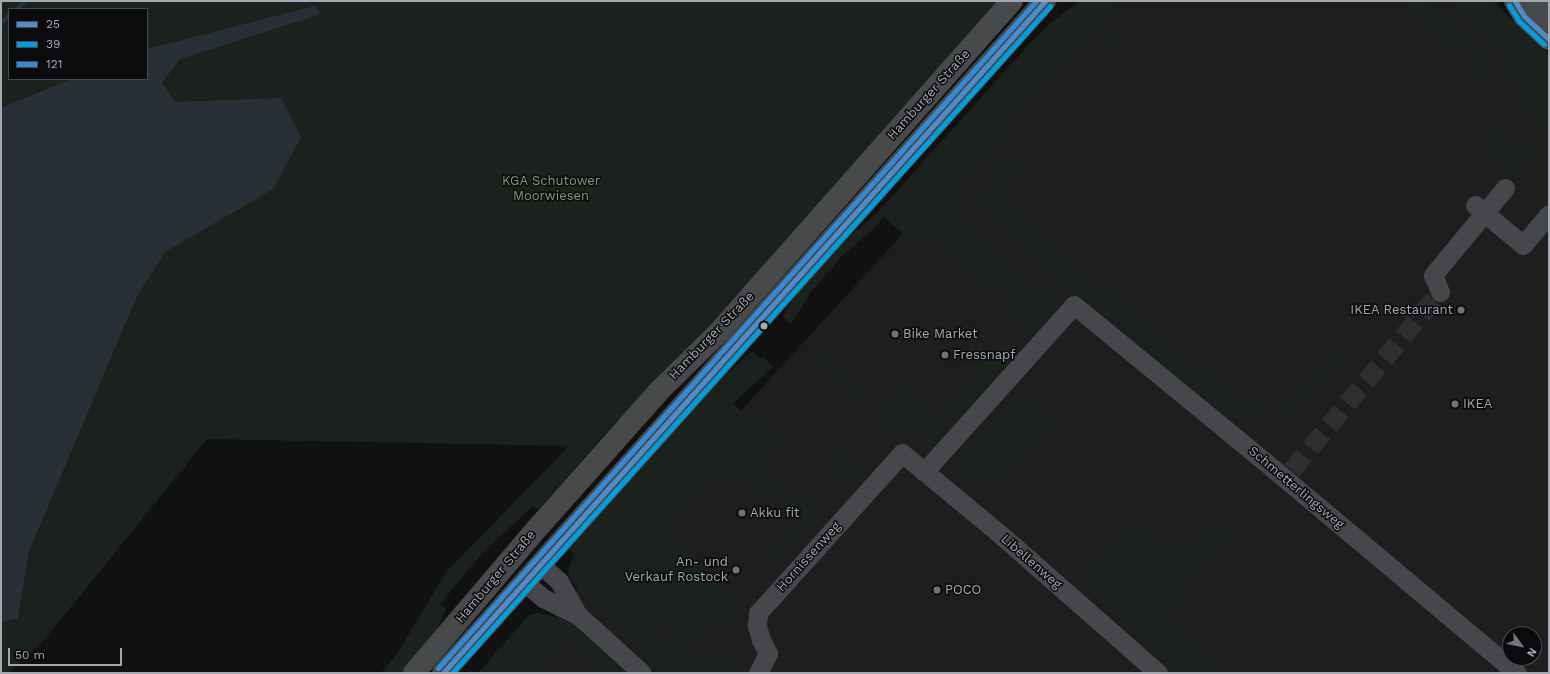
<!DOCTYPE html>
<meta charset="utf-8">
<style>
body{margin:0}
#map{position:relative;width:1550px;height:674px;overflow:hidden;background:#111;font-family:"Work Sans",sans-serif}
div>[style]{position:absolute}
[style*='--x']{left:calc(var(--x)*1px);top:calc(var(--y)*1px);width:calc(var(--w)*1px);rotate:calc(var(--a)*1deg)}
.built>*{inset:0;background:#1e1e1f}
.green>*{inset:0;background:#1b211c}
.water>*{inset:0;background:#293035}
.stream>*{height:4.5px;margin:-2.25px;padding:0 2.25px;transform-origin:2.25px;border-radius:2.25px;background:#293035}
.minor-tunnel>*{height:19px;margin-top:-9.5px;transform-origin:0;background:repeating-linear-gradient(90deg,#2e2f31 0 19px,transparent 0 29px)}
.minor>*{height:19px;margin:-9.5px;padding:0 9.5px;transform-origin:9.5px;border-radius:9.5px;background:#45474a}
.major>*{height:22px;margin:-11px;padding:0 11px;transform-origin:11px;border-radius:11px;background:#48494b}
.bus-1>*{height:5px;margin:-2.5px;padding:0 2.5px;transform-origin:2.5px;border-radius:2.5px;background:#4e8ccc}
.bus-2>*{height:5px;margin:-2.5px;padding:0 2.5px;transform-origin:2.5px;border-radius:2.5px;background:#009edd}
.bus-3>*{height:5px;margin:-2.5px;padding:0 2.5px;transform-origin:2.5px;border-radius:2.5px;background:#338bd7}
.dots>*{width:11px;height:11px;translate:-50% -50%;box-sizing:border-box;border:2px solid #0b0b0d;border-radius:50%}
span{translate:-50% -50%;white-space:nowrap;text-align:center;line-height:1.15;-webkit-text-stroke:3px #0b0b0d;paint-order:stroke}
.street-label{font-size:13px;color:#a3a8b1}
.park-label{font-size:13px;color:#7b9b7b}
.poi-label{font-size:13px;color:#a3a8b1}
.right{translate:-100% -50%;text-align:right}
.left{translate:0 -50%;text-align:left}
.frame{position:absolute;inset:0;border:2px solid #a3a8b1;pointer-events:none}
.legend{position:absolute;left:8px;top:8px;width:140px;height:72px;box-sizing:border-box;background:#0b0b0d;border:1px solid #484a4f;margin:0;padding:5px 7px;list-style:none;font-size:12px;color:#a3a8b1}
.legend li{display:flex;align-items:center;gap:8px;height:20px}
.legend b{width:20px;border:1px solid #484a4f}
.north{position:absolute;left:1502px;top:626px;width:40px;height:40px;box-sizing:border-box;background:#0b0b0d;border:1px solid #484a4f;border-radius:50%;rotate:123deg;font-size:11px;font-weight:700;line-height:16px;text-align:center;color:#a3a8b1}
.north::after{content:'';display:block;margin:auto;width:14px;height:18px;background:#707379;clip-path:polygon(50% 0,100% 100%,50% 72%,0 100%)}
.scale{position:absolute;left:8px;top:648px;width:114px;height:18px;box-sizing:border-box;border:2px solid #a3a8b1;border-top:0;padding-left:5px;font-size:12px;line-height:14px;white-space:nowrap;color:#a3a8b1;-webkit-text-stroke:3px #0b0b0d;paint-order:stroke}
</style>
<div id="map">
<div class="built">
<i style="clip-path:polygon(evenodd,1116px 1px,1492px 1px,1549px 55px,1549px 673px,501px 673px,1116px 1px,1510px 634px,1534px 634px,1534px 658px,1510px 658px,1510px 634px)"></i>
</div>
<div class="green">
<i style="clip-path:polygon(evenodd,1px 1px,1001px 1px,688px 351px,612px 426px,538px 510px,533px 506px,488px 548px,467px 571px,440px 605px,446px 610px,428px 646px,403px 673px,381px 673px,396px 655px,447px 571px,569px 446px,207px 439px,45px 639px,9px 673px,1px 673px,1px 1px,9px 9px,147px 9px,147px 79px,9px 79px,9px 9px)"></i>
<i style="clip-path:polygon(1080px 1px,1123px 1px,1075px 48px,1047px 80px,982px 156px,968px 174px,962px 188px,962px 203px,966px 215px,973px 227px,973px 233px,1037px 287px,1039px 288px,1041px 286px,1051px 294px,1053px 300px,1052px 306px,1047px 319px,1041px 324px,1030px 328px,1022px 328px,1011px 317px,1017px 309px,934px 234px,920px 249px,884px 217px,872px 230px,841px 257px,811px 292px,791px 324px,783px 317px,800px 287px,837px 248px,879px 211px,1032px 41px,1049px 24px)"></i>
<i style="clip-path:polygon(1401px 1px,1422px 1px,1459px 32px,1482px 59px,1488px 73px,1502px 130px,1501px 155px,1484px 181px,1476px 175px,1491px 157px,1484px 151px,1487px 138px,1497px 135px,1483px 74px,1474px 77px,1467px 69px,1473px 61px)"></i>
<i style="clip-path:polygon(1448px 1px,1494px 1px,1519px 28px,1549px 55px,1549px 121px,1534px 116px,1526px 108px,1512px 72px,1502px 53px,1476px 24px)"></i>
<i style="clip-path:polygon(1140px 10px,1147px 16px,1138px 26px,1134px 23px,1128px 30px,1123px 26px)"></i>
<i style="clip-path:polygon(1109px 36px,1111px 36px,1118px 41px,1103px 59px,1095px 51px)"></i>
<i style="clip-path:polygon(1517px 136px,1534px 146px,1507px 178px,1504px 175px,1512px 156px,1515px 137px)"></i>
<i style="clip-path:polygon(1012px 149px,1025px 160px,1004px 186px,1012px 193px,1004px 206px,1243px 403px,1249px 395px,1252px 398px,1254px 396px,1263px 404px,1250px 419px,1247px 421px,1243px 417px,1233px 420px,1079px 292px,1068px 295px,1038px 269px,1030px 254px,988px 217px,983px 201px,982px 190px,987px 180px)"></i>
<i style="clip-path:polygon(1010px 342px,1015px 343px,1016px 349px,1013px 356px,966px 409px,954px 412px,947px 409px,955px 392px,997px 346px)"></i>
<i style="clip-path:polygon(1336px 348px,1340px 354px,1339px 359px,1282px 428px,1272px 419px,1331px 349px)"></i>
<i style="clip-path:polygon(752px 351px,760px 359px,763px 357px,773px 367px,733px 403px,753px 421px,762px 419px,784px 439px,739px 488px,720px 472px,667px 531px,744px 600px,721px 625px,699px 634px,651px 628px,645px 635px,622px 632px,576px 587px,570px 578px,568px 570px,574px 554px,569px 549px,713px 387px)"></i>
<i style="clip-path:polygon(818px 359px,832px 361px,874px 399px,864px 410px,834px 384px,837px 380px,822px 368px,820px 370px,814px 365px,814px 362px)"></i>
<i style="clip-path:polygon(899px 384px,936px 417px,939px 438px,931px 446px,903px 423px,892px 434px,870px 415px)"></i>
<i style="clip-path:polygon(1020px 390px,1054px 422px,1028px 451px,1023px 447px,1013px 459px,1019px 465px,988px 499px,982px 494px,990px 483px,974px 469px,965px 478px,952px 466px)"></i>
<i style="clip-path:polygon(835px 450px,860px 469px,844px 488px,819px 466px)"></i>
<i style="clip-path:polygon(767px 467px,820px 515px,762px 580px,755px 575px,802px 523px,761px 486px,750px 498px,744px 492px)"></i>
<i style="clip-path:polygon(1135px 514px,1178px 554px,1207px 520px,1228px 537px,1163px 617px,1187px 639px,1233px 673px,1182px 673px,1076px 578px)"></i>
<i style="clip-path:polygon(538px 613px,561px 618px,575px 627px,624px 673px,602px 673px,563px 637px,530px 673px,478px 673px,529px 615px)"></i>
<i style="clip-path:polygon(629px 638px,738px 661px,749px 669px,747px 673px,660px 673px,647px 660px,640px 649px)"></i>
</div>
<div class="water">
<i style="clip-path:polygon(315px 6px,321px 14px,180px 59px,162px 83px,175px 102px,281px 98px,301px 137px,273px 189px,165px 252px,137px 296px,29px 551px,18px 618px,1px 622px,1px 108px,71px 79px,147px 79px,147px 49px)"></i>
</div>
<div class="stream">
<i style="--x:16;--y:9;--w:12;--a:-42"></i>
<i style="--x:1;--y:22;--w:11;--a:-41"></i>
</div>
<div class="minor-tunnel">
<i style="--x:1292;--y:470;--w:231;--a:-50.3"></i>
</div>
<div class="minor">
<i style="--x:1475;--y:205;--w:62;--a:39.8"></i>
<i style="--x:1523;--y:245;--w:40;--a:-50"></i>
<i style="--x:1440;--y:292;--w:18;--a:-112"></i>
<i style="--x:1433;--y:275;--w:113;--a:-50.4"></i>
<i style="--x:924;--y:472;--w:224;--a:-48.1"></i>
<i style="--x:1074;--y:305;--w:246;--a:39.4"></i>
<i style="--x:1264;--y:461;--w:330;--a:40"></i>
<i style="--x:540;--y:564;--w:25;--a:42"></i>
<i style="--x:559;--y:581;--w:39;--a:61"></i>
<i style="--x:524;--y:582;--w:25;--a:40"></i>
<i style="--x:543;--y:598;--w:39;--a:26"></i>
<i style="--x:578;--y:615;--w:86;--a:42.2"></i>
<i style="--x:758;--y:673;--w:22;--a:-63"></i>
<i style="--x:768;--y:653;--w:15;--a:-118"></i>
<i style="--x:761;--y:640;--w:15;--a:-106"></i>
<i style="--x:757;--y:626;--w:13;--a:-86"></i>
<i style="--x:758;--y:613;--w:215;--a:-48"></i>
<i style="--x:902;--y:453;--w:129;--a:39.6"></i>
<i style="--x:1001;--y:535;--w:209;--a:41.3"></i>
</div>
<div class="major">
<i style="--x:1515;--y:1;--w:17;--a:59"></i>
<i style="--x:1524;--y:16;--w:34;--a:43"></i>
<i style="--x:1535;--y:1;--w:19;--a:43"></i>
<i style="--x:414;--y:673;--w:196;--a:-49.6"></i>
<i style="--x:541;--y:524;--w:176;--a:-48.4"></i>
<i style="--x:658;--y:392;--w:86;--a:-44.5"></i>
<i style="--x:719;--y:332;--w:442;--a:-48.5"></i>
<i style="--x:443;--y:673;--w:902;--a:-48.14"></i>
</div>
<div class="bus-1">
<i style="--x:1515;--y:1;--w:17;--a:59"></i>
<i style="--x:1524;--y:16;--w:34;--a:43"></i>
<i style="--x:443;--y:673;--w:902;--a:-48.14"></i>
</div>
<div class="bus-2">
<i style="--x:1509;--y:5;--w:19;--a:58"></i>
<i style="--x:1519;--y:21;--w:34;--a:43"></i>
<i style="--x:452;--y:673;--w:896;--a:-48.12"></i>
</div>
<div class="bus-3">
<i style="--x:438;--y:668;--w:896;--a:-48.12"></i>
</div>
<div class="dots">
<i style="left:1461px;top:310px;background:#707379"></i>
<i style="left:764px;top:326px;background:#a3a8b1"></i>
<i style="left:895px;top:334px;background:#707379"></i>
<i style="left:945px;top:355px;background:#707379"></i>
<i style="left:1455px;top:404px;background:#707379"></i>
<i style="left:742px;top:513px;background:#707379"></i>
<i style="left:736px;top:570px;background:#707379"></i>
<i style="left:937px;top:590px;background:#707379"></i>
</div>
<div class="street-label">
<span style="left:929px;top:95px;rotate:-48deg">Hamburger Straße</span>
<span style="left:712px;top:336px;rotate:-46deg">Hamburger Straße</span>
<span style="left:1296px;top:488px;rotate:40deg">Schmetterlingsweg</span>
<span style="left:809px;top:557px;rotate:-48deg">Hornissenweg</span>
<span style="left:1031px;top:562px;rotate:41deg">Libellenweg</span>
<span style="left:496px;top:577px;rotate:-50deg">Hamburger Straße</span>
</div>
<div class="park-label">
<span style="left:551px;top:189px">KGA Schutower<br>Moorwiesen</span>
</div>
<div class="poi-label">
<span class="right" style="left:1453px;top:310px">IKEA Restaurant</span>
<span class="left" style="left:903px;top:334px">Bike Market</span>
<span class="left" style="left:953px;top:355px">Fressnapf</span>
<span class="left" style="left:1463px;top:404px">IKEA</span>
<span class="left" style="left:750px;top:513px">Akku fit</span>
<span class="right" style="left:728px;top:570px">An- und<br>Verkauf Rostock</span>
<span class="left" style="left:945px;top:590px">POCO</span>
</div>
<div class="frame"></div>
<ul class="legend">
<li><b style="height:5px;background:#4e8ccc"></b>25</li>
<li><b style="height:5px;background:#009edd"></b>39</li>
<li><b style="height:5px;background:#338bd7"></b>121</li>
</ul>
<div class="north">N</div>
<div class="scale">50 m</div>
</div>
